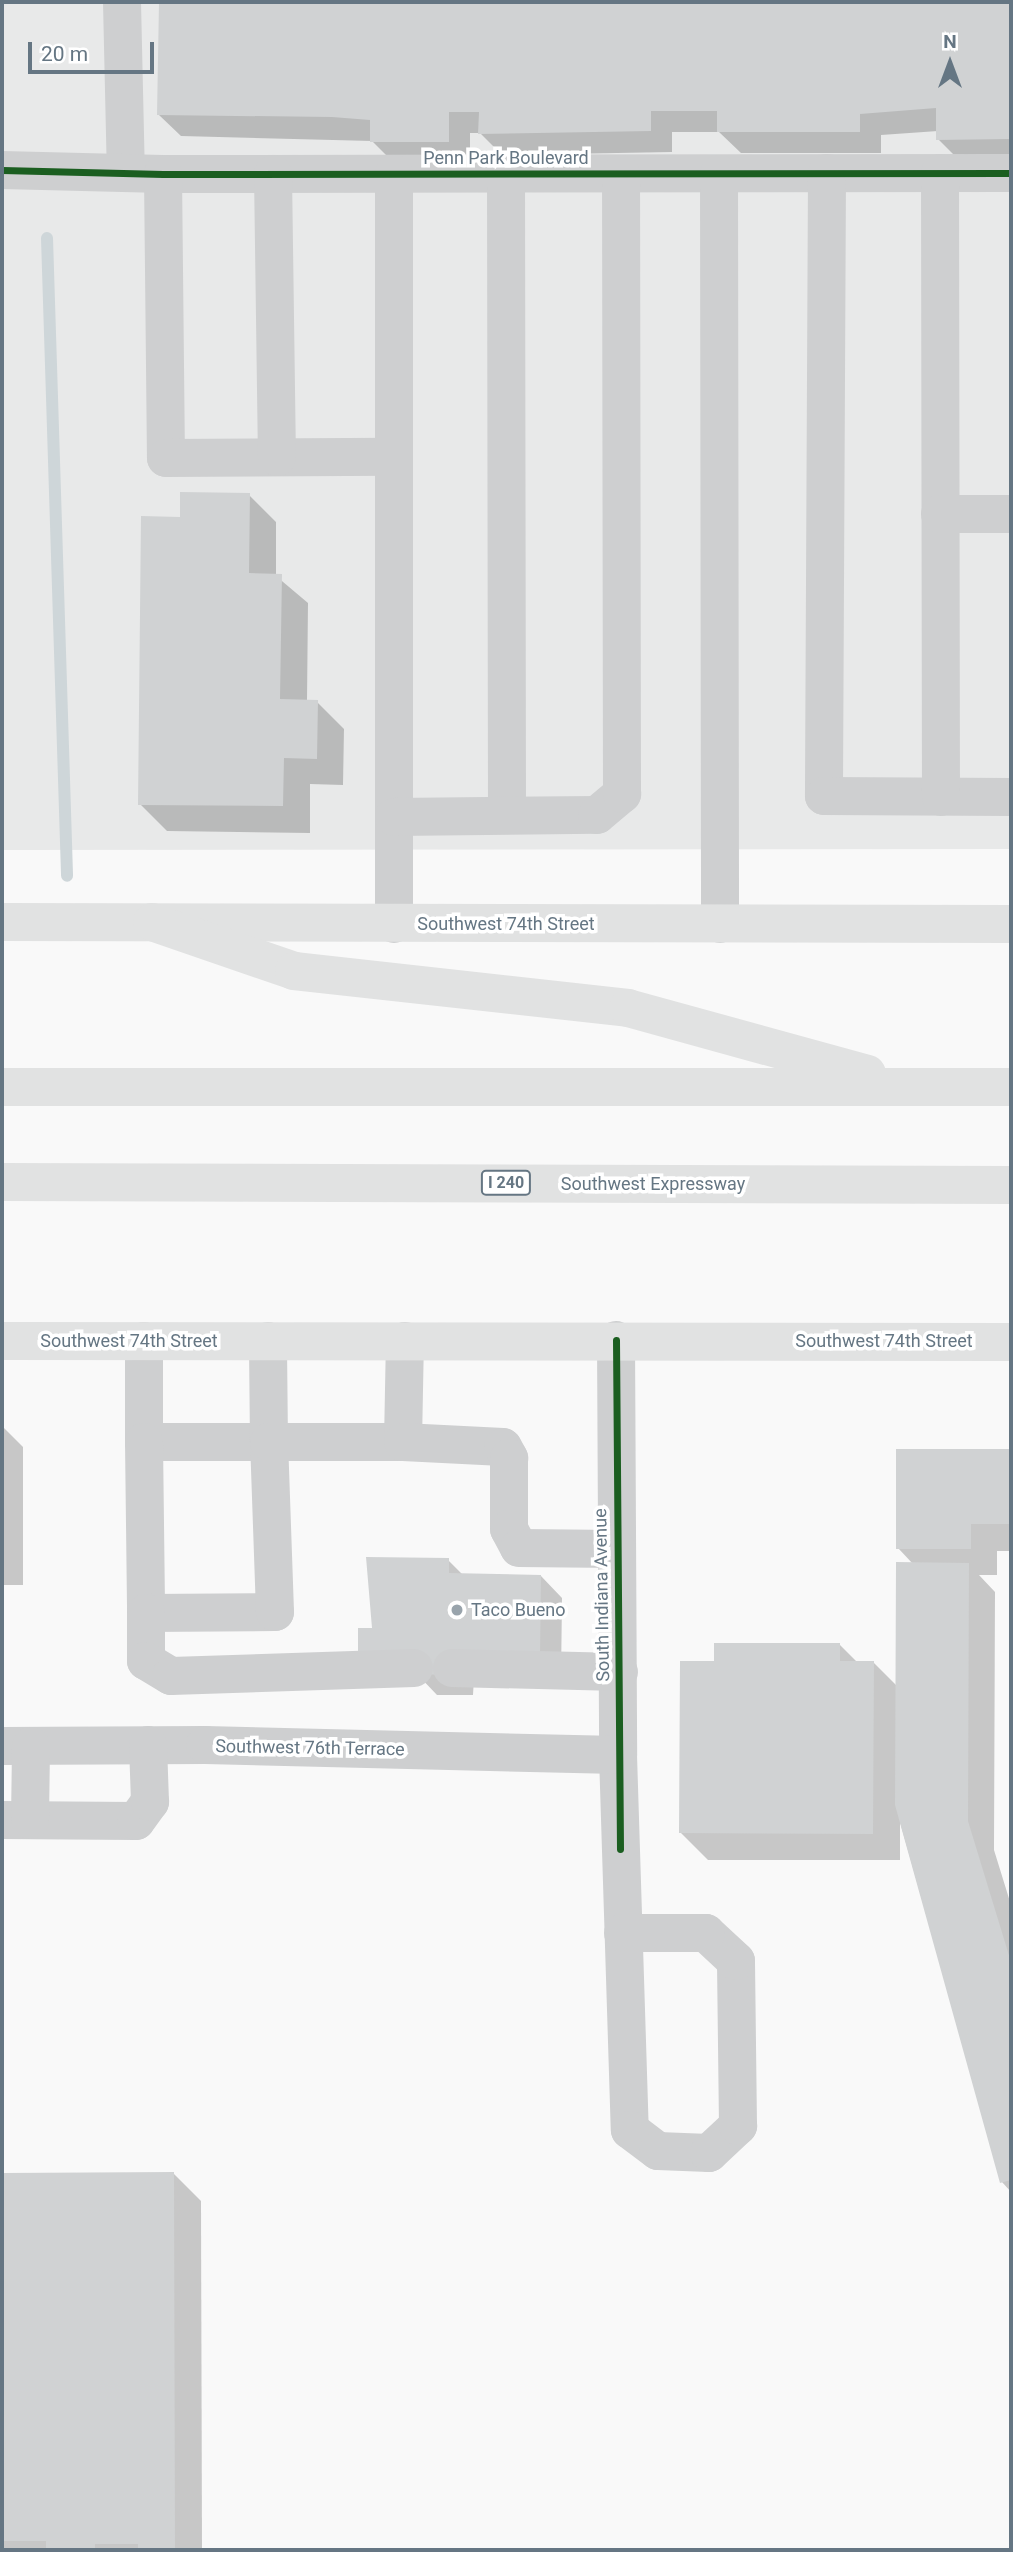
<!DOCTYPE html>
<style>
body{margin:0}
#map{position:relative;width:1013px;height:2552px;overflow:hidden;background:#f9f9f9;font-family:Roboto,sans-serif}
div>[style]{position:absolute}
[style*='--x']{left:calc(var(--x)*1px);top:calc(var(--y)*1px);width:calc(var(--w)*1px);rotate:calc(var(--a)*1deg)}
.built>*{inset:0;background:#e8e9e9}
.shadow>*{inset:0;background:#0003}
.stream>*{height:12px;margin:-6px;padding:0 6px;transform-origin:6px;border-radius:6px;background:#ced6d9}
.building>*{inset:0;background:#d0d2d3}
.minor>*{height:38px;margin:-19px;padding:0 19px;transform-origin:19px;border-radius:19px;background:#cecfd0}
.major>*{height:38px;margin:-19px;padding:0 19px;transform-origin:19px;border-radius:19px;background:#e1e2e2}
.highway>*{height:38px;margin:-19px;padding:0 19px;transform-origin:19px;border-radius:19px;background:#e1e2e2}
.cycleway>*{height:7px;margin:-3.5px;padding:0 3.5px;transform-origin:3.5px;border-radius:3.5px;background:#1b5e20}
.dots>*{width:19px;height:19px;translate:-50% -50%;box-sizing:border-box;border:4px solid #fff;border-radius:50%}
span{translate:-50% -50%;white-space:nowrap;text-align:center;line-height:1.15;-webkit-text-stroke:7px #fff;paint-order:stroke}
.shield-label span{padding:2px 5px;background:#fff;border:2px solid;border-radius:5px;-webkit-text-stroke-width:0}
.shield-label{font-size:16px;color:#657683;font-weight:700}
.street-label{font-size:18px;color:#657683}
.poi-label{font-size:18px;color:#657683}
.left{translate:0 -50%;text-align:left}
.frame{position:absolute;inset:0;border:4px solid #657683;pointer-events:none}
.north{position:absolute;left:915px;top:28px;width:70px;height:70px;-webkit-text-stroke:5px #fff;paint-order:stroke;rotate:0deg;font-size:19px;font-weight:700;line-height:28px;text-align:center;color:#657683}
.north::after{content:'';display:block;margin:auto;width:24px;height:32px;background:#657683;clip-path:polygon(50% 0,100% 100%,50% 72%,0 100%)}
.scale{position:absolute;left:28px;top:42px;width:126px;height:32px;box-sizing:border-box;border:4px solid #657683;border-top:0;padding-left:9px;font-size:21px;line-height:24px;white-space:nowrap;color:#657683;-webkit-text-stroke:5px #fff;paint-order:stroke}
</style>
<div id="map">
<div class="built">
<i style="clip-path:polygon(2px 2px,1011px 2px,1011px 849px,2px 850px)"></i>
</div>
<div class="shadow">
<i style="clip-path:polygon(160px 2px,1011px 2px,1011px 161px,960px 161px,938px 139px,938px 131px,881px 135px,881px 153px,741px 153px,719px 132px,672px 132px,672px 152px,502px 155px,480px 133px,470px 133px,470px 163px,394px 163px,372px 141px,181px 136px,159px 115px)"></i>
<i style="clip-path:polygon(249px 495px,276px 522px,276px 576px,308px 603px,307px 701px,317px 702px,344px 729px,343px 785px,310px 784px,310px 833px,167px 831px,140px 804px,181px 519px)"></i>
<i style="clip-path:polygon(2px 1426px,23px 1447px,23px 1585px,2px 1585px)"></i>
<i style="clip-path:polygon(898px 1450px,1011px 1451px,1011px 1551px,997px 1551px,997px 1575px,979px 1575px,995px 1592px,994px 1850px,1011px 1905px,1011px 2192px,1002px 2182px,900px 1822px,900px 1860px,708px 1860px,681px 1833px,716px 1662px,840px 1645px,857px 1662px,873px 1662px,897px 1686px,913px 1564px,898px 1548px)"></i>
<i style="clip-path:polygon(448px 1560px,463px 1575px,541px 1576px,562px 1598px,561px 1679px,474px 1678px,473px 1695px,437px 1695px,374px 1629px)"></i>
<i style="clip-path:polygon(174px 2174px,201px 2201px,202px 2550px,2px 2550px,2px 2175px)"></i>
</div>
<div class="stream">
<i style="--x:47;--y:238;--w:638;--a:88.2"></i>
</div>
<div class="building">
<i style="clip-path:polygon(159px 2px,1011px 2px,1011px 139px,936px 140px,936px 108px,860px 114px,860px 132px,717px 132px,717px 111px,651px 111px,651px 131px,478px 134px,479px 112px,449px 112px,449px 142px,370px 142px,370px 120px,332px 117px,157px 115px)"></i>
<i style="clip-path:polygon(180px 492px,250px 493px,249px 573px,282px 574px,280px 699px,318px 700px,317px 759px,284px 758px,283px 806px,138px 805px,141px 516px,180px 517px)"></i>
<i style="clip-path:polygon(896px 1449px,1011px 1449px,1011px 1524px,971px 1524px,971px 1549px,896px 1549px)"></i>
<i style="clip-path:polygon(366px 1557px,449px 1558px,449px 1573px,541px 1575px,540px 1658px,452px 1675px,414px 1674px,358px 1661px,358px 1628px,372px 1628px)"></i>
<i style="clip-path:polygon(896px 1562px,969px 1563px,968px 1821px,1011px 1962px,1011px 2180px,1000px 2183px,895px 1805px)"></i>
<i style="clip-path:polygon(714px 1643px,840px 1643px,840px 1661px,874px 1661px,873px 1834px,679px 1833px,680px 1661px,714px 1661px)"></i>
<i style="clip-path:polygon(174px 2172px,175px 2550px,138px 2550px,138px 2544px,95px 2544px,95px 2550px,46px 2550px,46px 2541px,2px 2541px,2px 2173px)"></i>
</div>
<div class="minor">
<i style="--x:122;--y:2;--w:171;--a:88.7"></i>
<i style="--x:2;--y:170;--w:161;--a:1.4"></i>
<i style="--x:163;--y:174;--w:848;--a:-0.07"></i>
<i style="--x:827;--y:173;--w:623;--a:90.28"></i>
<i style="--x:824;--y:796;--w:187;--a:0.3"></i>
<i style="--x:940;--y:173;--w:624;--a:89.91"></i>
<i style="--x:163;--y:174;--w:284;--a:89.4"></i>
<i style="--x:166;--y:458;--w:228;--a:-0.3"></i>
<i style="--x:273;--y:174;--w:283;--a:89.2"></i>
<i style="--x:394;--y:174;--w:750;--a:90"></i>
<i style="--x:506;--y:174;--w:641;--a:89.91"></i>
<i style="--x:719;--y:174;--w:750;--a:89.92"></i>
<i style="--x:940;--y:514;--w:71;--a:0"></i>
<i style="--x:394;--y:817;--w:203;--a:-0.6"></i>
<i style="--x:597;--y:815;--w:33;--a:-40"></i>
<i style="--x:622;--y:794;--w:620;--a:-90.09"></i>
<i style="--x:616;--y:1340;--w:415;--a:89.7"></i>
<i style="--x:618;--y:1755;--w:375;--a:88.2"></i>
<i style="--x:630;--y:2130;--w:35;--a:37"></i>
<i style="--x:658;--y:2151;--w:51;--a:2.2"></i>
<i style="--x:709;--y:2153;--w:40;--a:-43"></i>
<i style="--x:738;--y:2126;--w:165;--a:-90.7"></i>
<i style="--x:736;--y:1961;--w:41;--a:-137"></i>
<i style="--x:706;--y:1933;--w:83;--a:180"></i>
<i style="--x:144;--y:1341;--w:101;--a:90"></i>
<i style="--x:144;--y:1442;--w:125;--a:0"></i>
<i style="--x:269;--y:1442;--w:101;--a:-90.6"></i>
<i style="--x:144;--y:1442;--w:171;--a:89.3"></i>
<i style="--x:146;--y:1613;--w:129;--a:-0.4"></i>
<i style="--x:275;--y:1612;--w:170;--a:-92"></i>
<i style="--x:269;--y:1442;--w:134;--a:0"></i>
<i style="--x:403;--y:1442;--w:101;--a:-88.9"></i>
<i style="--x:403;--y:1442;--w:100;--a:2.9"></i>
<i style="--x:503;--y:1447;--w:13;--a:61"></i>
<i style="--x:509;--y:1458;--w:71;--a:90"></i>
<i style="--x:509;--y:1529;--w:21;--a:62"></i>
<i style="--x:519;--y:1548;--w:98;--a:0.6"></i>
<i style="--x:146;--y:1613;--w:48;--a:90"></i>
<i style="--x:146;--y:1661;--w:29;--a:31"></i>
<i style="--x:171;--y:1676;--w:243;--a:-1.9"></i>
<i style="--x:452;--y:1668;--w:167;--a:1.4"></i>
<i style="--x:2;--y:1746;--w:203;--a:-0.3"></i>
<i style="--x:205;--y:1745;--w:413;--a:1.4"></i>
<i style="--x:2;--y:1820;--w:134;--a:0.4"></i>
<i style="--x:136;--y:1821;--w:24;--a:-54"></i>
<i style="--x:150;--y:1802;--w:57;--a:-92"></i>
<i style="--x:30;--y:1820;--w:74;--a:-89.2"></i>
</div>
<div class="major">
<i style="--x:2;--y:922;--w:1009;--a:0.11"></i>
<i style="--x:2;--y:1341;--w:1009;--a:0.06"></i>
</div>
<div class="highway">
<i style="--x:152;--y:922;--w:150;--a:19"></i>
<i style="--x:294;--y:971;--w:336;--a:6.3"></i>
<i style="--x:628;--y:1008;--w:248;--a:15.4"></i>
<i style="--x:2;--y:1087;--w:1009;--a:0"></i>
<i style="--x:2;--y:1182;--w:1009;--a:0.17"></i>
</div>
<div class="cycleway">
<i style="--x:2;--y:170;--w:161;--a:1.4"></i>
<i style="--x:163;--y:174;--w:848;--a:-0.07"></i>
<i style="--x:616;--y:1340;--w:509;--a:89.55"></i>
</div>
<div class="dots">
<i style="left:457px;top:1610px;background:#99a4ac"></i>
</div>
<div class="shield-label">
<span style="left:506px;top:1183px">I 240</span>
</div>
<div class="street-label">
<span style="left:506px;top:158px">Penn Park Boulevard</span>
<span style="left:506px;top:924px">Southwest 74th Street</span>
<span style="left:653px;top:1184px">Southwest Expressway</span>
<span style="left:129px;top:1341px">Southwest 74th Street</span>
<span style="left:884px;top:1341px">Southwest 74th Street</span>
<span style="left:602px;top:1595px;rotate:-91deg">South Indiana Avenue</span>
<span style="left:310px;top:1748px;rotate:1deg">Southwest 76th Terrace</span>
</div>
<div class="poi-label">
<span class="left" style="left:471px;top:1610px">Taco Bueno</span>
</div>
<div class="frame"></div>
<div class="north">N</div>
<div class="scale">20 m</div>
</div>
